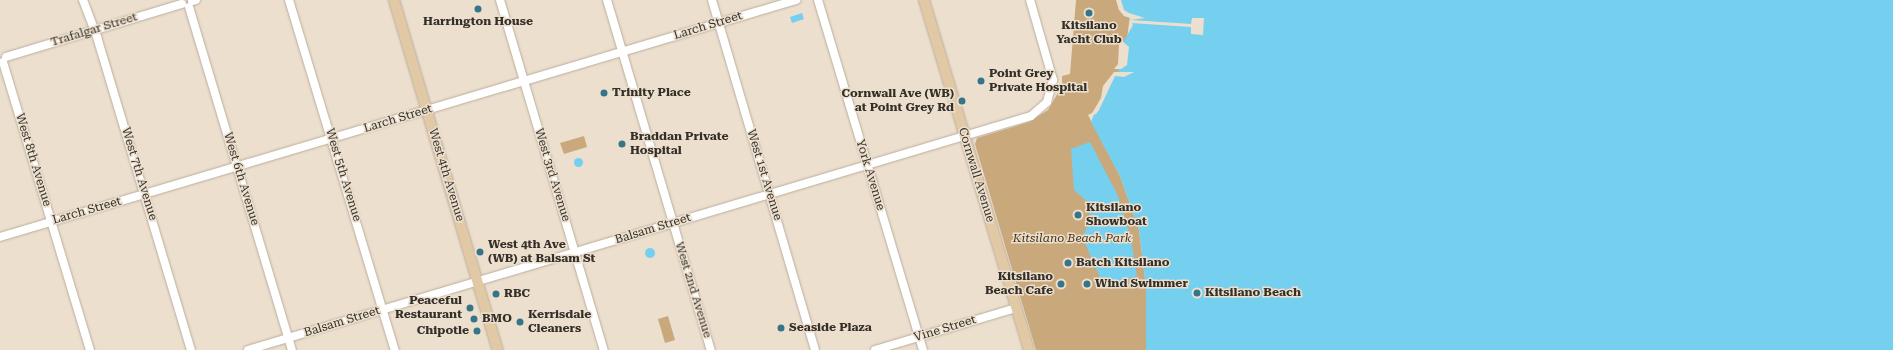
<!DOCTYPE html>
<style>
body{margin:0}
#map{position:relative;width:1893px;height:350px;overflow:hidden;background:#ecdfce;font-family:"Roboto Serif",serif}
div>[style]{position:absolute}
[style*='--x']{left:calc(var(--x)*1px);top:calc(var(--y)*1px);width:calc(var(--w)*1px);rotate:calc(var(--a)*1deg)}
.green>*{inset:0;background:#c9a97b}
.water>*{inset:0;background:#75cfef}
.round{border-radius:50%}
.pier>*{inset:0;background:#ecdfce}
.roads{filter:drop-shadow(0 0 1px #baad9d) drop-shadow(0 0 1px #baad9d)}
.minor>*{height:8px;margin:-4px;padding:0 4px;transform-origin:4px;border-radius:4px;background:#fff}
.major>*{height:10px;margin:-5px;padding:0 5px;transform-origin:5px;border-radius:5px;background:#e2c9a5}
.dots>*{width:11px;height:11px;translate:-50% -50%;box-sizing:border-box;border:2px solid #ecdfce;border-radius:50%}
span{translate:-50% -50%;white-space:nowrap;text-align:center;line-height:1.15;-webkit-text-stroke:3px #ecdfce;paint-order:stroke}
.poi-label{font-size:12px;color:#342f28;font-weight:700}
.left{translate:0 -50%;text-align:left}
.right{translate:-100% -50%;text-align:right}
.street-label{font-size:12px;color:#342f28}
.park-label{font-size:12px;color:#453215;font-style:italic}
</style>
<div id="map">
<div class="green">
<i style="clip-path:polygon(1076px 0,1120px 0,1130px 15px,1123px 72px,1094px 112px,1088px 115px,1120px 176px,1139px 230px,1146px 287px,1146px 350px,1036px 350px,975px 144px,977px 138px,1029px 122px,1048px 110px,1062px 86px,1062px 76px,1070px 74px)"></i>
<i style="clip-path:polygon(584px 136px,587px 147px,564px 154px,560px 143px)"></i>
<i style="clip-path:polygon(668px 316px,675px 340px,665px 343px,658px 319px)"></i>
</div>
<div class="water">
<i style="clip-path:polygon(1118px 0,1893px 0,1893px 350px,1146px 350px,1146px 287px,1139px 230px,1120px 176px,1091px 122px,1105px 87px,1118px 72px,1121px 46px,1133px 25px)"></i>
<i style="clip-path:polygon(802px 13px,804px 19px,792px 23px,790px 17px)"></i>
<i style="clip-path:polygon(1090px 142px,1118px 196px,1131px 239px,1137px 276px,1104px 287px,1082px 236px,1091px 221px,1089px 203px,1074px 190px,1071px 149px)"></i>
<i class="round" style="left:573.5px;top:157.5px;width:9px;height:9px"></i>
<i class="round" style="left:645px;top:248px;width:10px;height:10px"></i>
</div>
<div class="pier">
<i style="clip-path:polygon(1116px 0,1121px 0,1124px 10px,1129px 13px,1145px 18px,1131px 20px,1191px 24px,1192px 18px,1204px 18px,1203px 35px,1191px 34px,1191px 27px,1131px 23px,1130px 18px,1124px 16px,1119px 10px)"></i>
<i style="clip-path:polygon(1122px 41px,1129px 47px,1127px 65px,1121px 69px,1114px 69px,1118px 64px,1119px 45px)"></i>
<i style="clip-path:polygon(1114px 72px,1134px 72px,1124px 77px,1115px 76px,1099px 110px,1096px 114px,1091px 115px,1101px 98px,1103px 86px)"></i>
</div>
<div class="roads">
<div class="minor">
<i style="--x:83;--y:0;--w:40;--a:69"></i>
<i style="--x:97;--y:37;--w:327;--a:73.3"></i>
<i style="--x:289;--y:0;--w:366;--a:73.2"></i>
<i style="--x:500;--y:0;--w:365;--a:73.5"></i>
<i style="--x:607;--y:0;--w:365;--a:73.5"></i>
<i style="--x:712;--y:0;--w:365;--a:73.6"></i>
<i style="--x:818;--y:0;--w:365;--a:73.3"></i>
<i style="--x:192;--y:1;--w:4;--a:-14"></i>
<i style="--x:189;--y:7;--w:358;--a:73.3"></i>
<i style="--x:6;--y:57;--w:184;--a:-16.8"></i>
<i style="--x:3;--y:62;--w:301;--a:73.2"></i>
<i style="--x:0;--y:237;--w:831;--a:-16.58"></i>
<i style="--x:248;--y:350;--w:817;--a:-16.64"></i>
<i style="--x:1031;--y:116;--w:21;--a:-41"></i>
<i style="--x:1047;--y:102;--w:23;--a:-75"></i>
<i style="--x:1053;--y:80;--w:83;--a:-106"></i>
<i style="--x:875;--y:350;--w:147;--a:-16.6"></i>
</div>
<div class="major">
<i style="--x:394;--y:0;--w:365;--a:73.5"></i>
<i style="--x:924;--y:0;--w:365;--a:73.3"></i>
</div>
</div>
<div class="dots">
<i style="left:478px;top:9px;background:#36748a"></i>
<i style="left:1089px;top:13px;background:#36748a"></i>
<i style="left:981px;top:81px;background:#36748a"></i>
<i style="left:604px;top:93px;background:#36748a"></i>
<i style="left:962px;top:101px;background:#36748a"></i>
<i style="left:622px;top:144px;background:#36748a"></i>
<i style="left:1078px;top:215px;background:#36748a"></i>
<i style="left:480px;top:252px;background:#36748a"></i>
<i style="left:1068px;top:263px;background:#36748a"></i>
<i style="left:1061px;top:284px;background:#36748a"></i>
<i style="left:1087px;top:284px;background:#36748a"></i>
<i style="left:1197px;top:293px;background:#36748a"></i>
<i style="left:496px;top:294px;background:#36748a"></i>
<i style="left:470px;top:308px;background:#36748a"></i>
<i style="left:474px;top:319px;background:#36748a"></i>
<i style="left:520px;top:322px;background:#36748a"></i>
<i style="left:781px;top:328px;background:#36748a"></i>
<i style="left:477px;top:331px;background:#36748a"></i>
</div>
<div class="poi-label">
<span style="left:478px;top:22px">Harrington House</span>
<span style="left:1089px;top:33px">Kitsilano<br>Yacht Club</span>
<span class="left" style="left:989px;top:81px">Point Grey<br>Private Hospital</span>
<span class="left" style="left:612px;top:93px">Trinity Place</span>
<span class="right" style="left:954px;top:101px">Cornwall Ave (WB)<br>at Point Grey Rd</span>
<span class="left" style="left:630px;top:144px">Braddan Private<br>Hospital</span>
<span class="left" style="left:1086px;top:215px">Kitsilano<br>Showboat</span>
<span class="left" style="left:488px;top:252px">West 4th Ave<br>(WB) at Balsam St</span>
<span class="left" style="left:1076px;top:263px">Batch Kitsilano</span>
<span class="right" style="left:1053px;top:284px">Kitsilano<br>Beach Cafe</span>
<span class="left" style="left:1095px;top:284px">Wind Swimmer</span>
<span class="left" style="left:1205px;top:293px">Kitsilano Beach</span>
<span class="left" style="left:504px;top:294px">RBC</span>
<span class="right" style="left:462px;top:308px">Peaceful<br>Restaurant</span>
<span class="left" style="left:528px;top:322px">Kerrisdale<br>Cleaners</span>
<span class="left" style="left:482px;top:319px">BMO</span>
<span class="left" style="left:789px;top:328px">Seaside Plaza</span>
<span class="right" style="left:469px;top:331px">Chipotle</span>
</div>
<div class="street-label">
<span style="left:708px;top:26px;rotate:-17deg">Larch Street</span>
<span style="left:94px;top:30px;rotate:-17deg">Trafalgar Street</span>
<span style="left:398px;top:119px;rotate:-17deg">Larch Street</span>
<span style="left:33px;top:160px;rotate:73deg">West 8th Avenue</span>
<span style="left:139px;top:174px;rotate:73deg">West 7th Avenue</span>
<span style="left:343px;top:175px;rotate:73deg">West 5th Avenue</span>
<span style="left:446px;top:175px;rotate:73deg">West 4th Avenue</span>
<span style="left:552px;top:175px;rotate:73deg">West 3rd Avenue</span>
<span style="left:764px;top:175px;rotate:73deg">West 1st Avenue</span>
<span style="left:870px;top:175px;rotate:73deg">York Avenue</span>
<span style="left:976px;top:175px;rotate:73deg">Cornwall Avenue</span>
<span style="left:241px;top:179px;rotate:73deg">West 6th Avenue</span>
<span style="left:87px;top:211px;rotate:-16deg">Larch Street</span>
<span style="left:653px;top:229px;rotate:-17deg">Balsam Street</span>
<span style="left:693px;top:290px;rotate:73deg">West 2nd Avenue</span>
<span style="left:342px;top:322px;rotate:-17deg">Balsam Street</span>
<span style="left:945px;top:329px;rotate:-17deg">Vine Street</span>
</div>
<div class="park-label">
<span style="left:1072px;top:239px">Kitsilano Beach Park</span>
</div>
</div>
